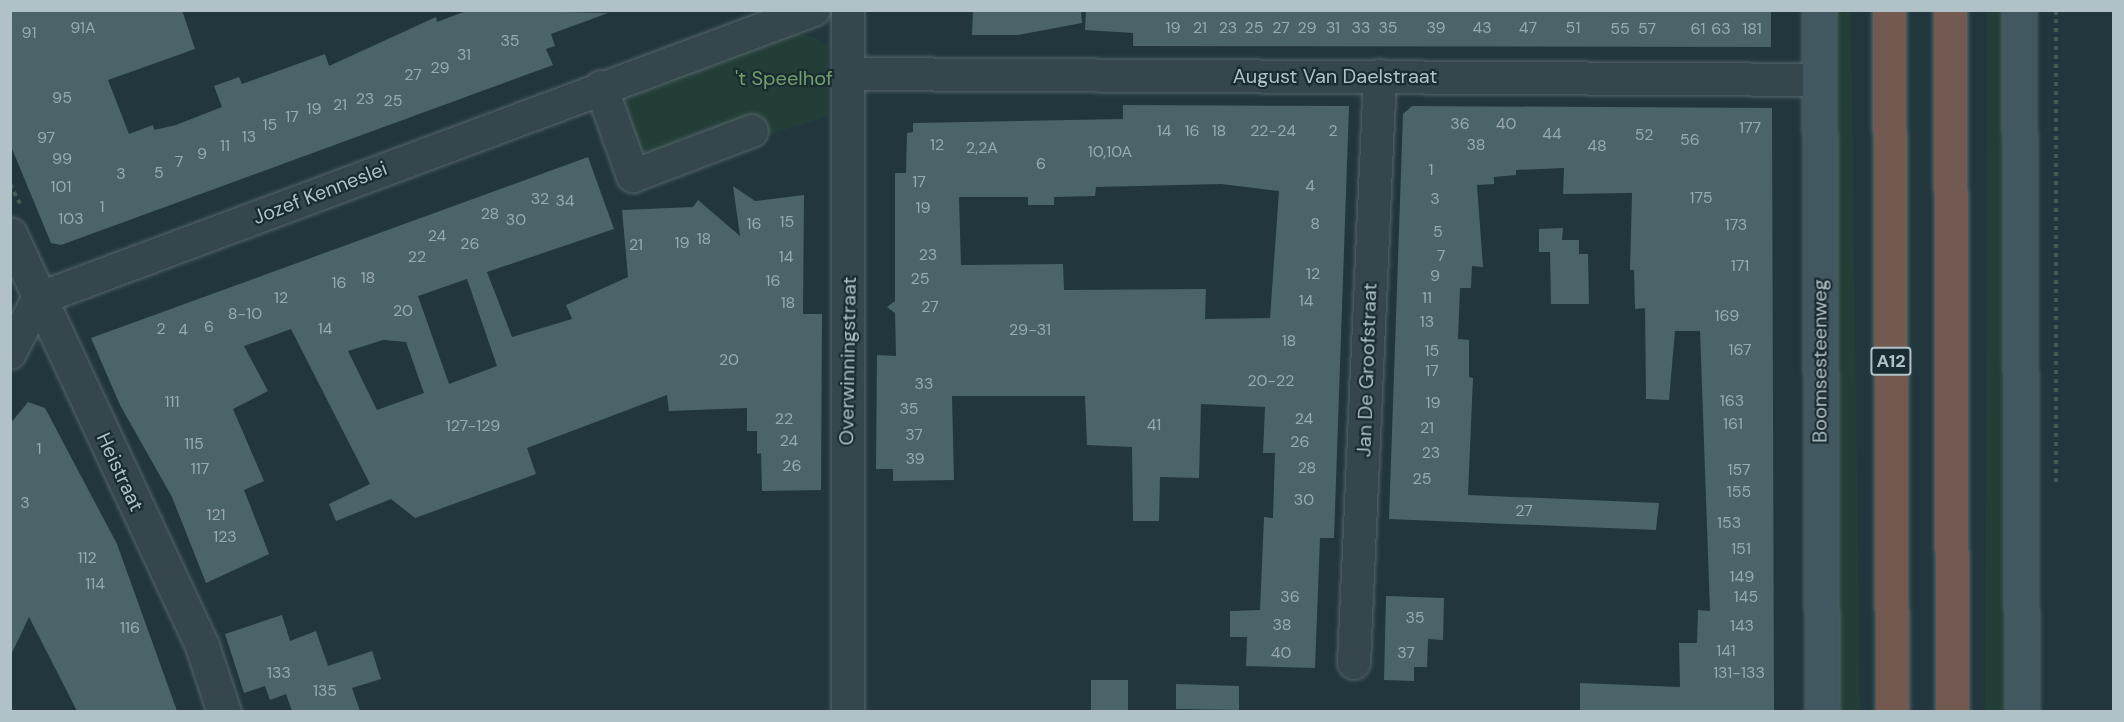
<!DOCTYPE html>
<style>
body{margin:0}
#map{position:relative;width:2124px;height:722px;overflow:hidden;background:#21363d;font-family:"DM Sans",sans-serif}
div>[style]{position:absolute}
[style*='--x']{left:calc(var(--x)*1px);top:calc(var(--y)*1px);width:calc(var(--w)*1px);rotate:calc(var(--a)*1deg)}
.green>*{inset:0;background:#233e37}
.building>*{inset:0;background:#4b646a}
.path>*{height:4px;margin-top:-2px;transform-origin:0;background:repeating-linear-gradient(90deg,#405a54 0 4.5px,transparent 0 9px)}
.roads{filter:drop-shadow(0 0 2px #53656a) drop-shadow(0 0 2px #53656a)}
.minor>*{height:32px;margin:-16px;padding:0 16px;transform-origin:16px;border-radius:16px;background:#35474d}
.tertiary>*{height:33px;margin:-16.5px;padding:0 16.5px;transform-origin:16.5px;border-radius:16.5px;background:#35474d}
.secondary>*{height:33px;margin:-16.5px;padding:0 16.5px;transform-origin:16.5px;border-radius:16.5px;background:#425860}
.motorway>*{height:33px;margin:-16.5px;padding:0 16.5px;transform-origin:16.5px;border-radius:16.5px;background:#735a51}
span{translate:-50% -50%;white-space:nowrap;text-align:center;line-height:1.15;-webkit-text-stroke:4.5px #1a2c31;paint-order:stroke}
.number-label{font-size:16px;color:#97aab0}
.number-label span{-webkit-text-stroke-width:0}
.shield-label span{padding:2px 4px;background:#1a2c31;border:2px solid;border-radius:4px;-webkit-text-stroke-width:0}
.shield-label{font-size:18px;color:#b0c2c8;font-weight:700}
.street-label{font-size:20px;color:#b0c2c8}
.park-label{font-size:20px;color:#72a06d}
.frame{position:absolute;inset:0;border:12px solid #b0c2c8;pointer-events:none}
</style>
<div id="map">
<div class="green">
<i style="clip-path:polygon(2004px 10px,2006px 711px,1985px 711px,1987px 11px)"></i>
<i style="clip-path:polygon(1833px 11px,1851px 11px,1860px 712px,1839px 711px,1835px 649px)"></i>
<i style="clip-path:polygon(793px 33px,814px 37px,828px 47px,828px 116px,769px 135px,761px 115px,640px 159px,615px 93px)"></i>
</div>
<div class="building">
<i style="clip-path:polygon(10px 10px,182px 10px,195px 49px,108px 80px,129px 134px,153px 125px,154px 130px,176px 125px,222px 107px,214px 86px,239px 77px,242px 84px,325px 54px,329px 66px,436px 17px,437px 22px,469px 10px,608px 13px,551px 34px,555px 46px,546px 49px,553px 65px,61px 245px,51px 243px,10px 144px)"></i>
<i style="clip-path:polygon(973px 10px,1081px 10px,1082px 23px,1018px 35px,972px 35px)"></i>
<i style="clip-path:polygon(1086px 10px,1771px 10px,1771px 47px,1133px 46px,1133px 33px,1085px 30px)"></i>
<i style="clip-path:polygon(evenodd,1123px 105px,1349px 106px,1334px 538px,1320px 538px,1315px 668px,1246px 666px,1247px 637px,1230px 637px,1230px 611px,1260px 610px,1264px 517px,1273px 518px,1275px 453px,1263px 453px,1265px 407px,1201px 404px,1199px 478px,1160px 477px,1159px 521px,1133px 521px,1132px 447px,1087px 445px,1085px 396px,952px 396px,954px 480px,893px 481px,893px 469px,876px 469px,877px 355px,896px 356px,895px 313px,887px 307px,895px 301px,895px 173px,906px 173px,907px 133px,913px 132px,913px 123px,1123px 119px,1123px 105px,1221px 184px,1279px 191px,1270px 318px,1205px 319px,1206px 289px,1064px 290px,1063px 264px,961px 265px,959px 197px,1028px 197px,1028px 205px,1054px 205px,1054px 197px,1095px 196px,1096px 187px,1221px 184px)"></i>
<i style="clip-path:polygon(1412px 106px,1772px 108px,1774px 711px,1580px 711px,1580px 683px,1680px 687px,1679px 643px,1697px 643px,1698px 610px,1710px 611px,1700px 331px,1675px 331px,1669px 400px,1646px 399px,1645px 308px,1635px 309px,1634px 270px,1630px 270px,1632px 193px,1563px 194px,1564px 168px,1516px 170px,1516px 175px,1494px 177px,1494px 184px,1477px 185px,1483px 267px,1472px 266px,1471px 288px,1460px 288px,1458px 339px,1469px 340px,1469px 377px,1473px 378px,1468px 495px,1659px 503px,1656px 530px,1389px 519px,1403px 114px)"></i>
<i style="clip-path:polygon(evenodd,588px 157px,614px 229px,487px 272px,512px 337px,572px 319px,566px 305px,628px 277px,622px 210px,693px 207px,698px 200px,740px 236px,733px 186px,755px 201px,804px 195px,803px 314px,822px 314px,821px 490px,762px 491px,761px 453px,757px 454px,757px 431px,747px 431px,747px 408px,669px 411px,667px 395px,527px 448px,536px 474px,415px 518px,391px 499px,336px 521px,329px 504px,370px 484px,291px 329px,244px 346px,268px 391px,233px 409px,264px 481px,244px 490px,269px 554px,206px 583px,172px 497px,120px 405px,91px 338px,588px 157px,467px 279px,497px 366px,449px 384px,418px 296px,467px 279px,588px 157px,383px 340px,406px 342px,424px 393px,377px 410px,348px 351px,383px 340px)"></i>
<i style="clip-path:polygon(1563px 228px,1562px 240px,1579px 240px,1579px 254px,1588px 254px,1589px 304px,1551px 304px,1550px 252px,1539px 252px,1539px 229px)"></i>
<i style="clip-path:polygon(28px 402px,45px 408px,117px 544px,177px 711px,77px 711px,29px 617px,10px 657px,10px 424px)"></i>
<i style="clip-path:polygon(1386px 596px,1444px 598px,1443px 640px,1428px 639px,1427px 667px,1414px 667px,1414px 681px,1384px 680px)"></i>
<i style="clip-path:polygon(282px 615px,290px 641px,316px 631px,328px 666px,372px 651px,381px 679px,352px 688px,360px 711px,292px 711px,286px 694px,270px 700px,265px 686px,244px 693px,225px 634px)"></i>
<i style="clip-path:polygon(1091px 680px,1128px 680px,1128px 710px,1091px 710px)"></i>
<i style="clip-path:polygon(1176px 684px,1239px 686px,1239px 710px,1176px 709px)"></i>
</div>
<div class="path">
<i style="--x:2056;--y:10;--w:473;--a:90"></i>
<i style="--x:10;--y:184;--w:22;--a:63"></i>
</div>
<div class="roads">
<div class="minor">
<i style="--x:850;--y:74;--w:969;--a:0.35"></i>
<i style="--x:601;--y:87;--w:95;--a:70.2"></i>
<i style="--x:633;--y:176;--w:127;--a:-20.7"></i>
<i style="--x:10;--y:353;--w:61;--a:-62.6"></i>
<i style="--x:38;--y:299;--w:828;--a:-20.43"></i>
<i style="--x:1354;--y:663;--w:588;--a:-87.46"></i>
<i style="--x:848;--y:712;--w:702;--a:-90"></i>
</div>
<div class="tertiary">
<i style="--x:10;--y:234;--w:455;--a:65"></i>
<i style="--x:202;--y:646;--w:70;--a:71.6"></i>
</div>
<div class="secondary">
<i style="--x:1819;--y:10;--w:702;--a:89.76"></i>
<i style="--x:2019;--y:10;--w:702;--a:89.76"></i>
</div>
<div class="motorway">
<i style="--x:1889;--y:10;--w:702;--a:89.76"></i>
<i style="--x:1950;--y:10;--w:702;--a:89.84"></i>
</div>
</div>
<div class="number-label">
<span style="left:83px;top:28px">91A</span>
<span style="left:1173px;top:28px">19</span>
<span style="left:1200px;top:28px">21</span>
<span style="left:1228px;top:28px">23</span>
<span style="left:1254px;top:28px">25</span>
<span style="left:1281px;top:28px">27</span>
<span style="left:1307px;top:28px">29</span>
<span style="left:1333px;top:28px">31</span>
<span style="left:1361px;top:28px">33</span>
<span style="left:1388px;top:28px">35</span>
<span style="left:1436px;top:28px">39</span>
<span style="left:1482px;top:28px">43</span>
<span style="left:1528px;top:28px">47</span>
<span style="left:1573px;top:28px">51</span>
<span style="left:1620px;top:29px">55</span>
<span style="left:1647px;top:29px">57</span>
<span style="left:1698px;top:29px">61</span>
<span style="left:1721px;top:29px">63</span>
<span style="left:1752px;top:29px">181</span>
<span style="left:29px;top:33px">91</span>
<span style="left:510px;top:41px">35</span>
<span style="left:464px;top:55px">31</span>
<span style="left:440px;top:68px">29</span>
<span style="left:413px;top:75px">27</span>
<span style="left:62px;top:98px">95</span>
<span style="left:365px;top:99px">23</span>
<span style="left:393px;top:101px">25</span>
<span style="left:340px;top:105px">21</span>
<span style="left:314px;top:109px">19</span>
<span style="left:292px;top:117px">17</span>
<span style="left:1460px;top:124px">36</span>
<span style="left:1506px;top:124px">40</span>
<span style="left:270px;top:125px">15</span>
<span style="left:1750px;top:128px">177</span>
<span style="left:1164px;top:131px">14</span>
<span style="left:1192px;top:131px">16</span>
<span style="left:1219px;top:131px">18</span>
<span style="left:1273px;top:131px">22-24</span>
<span style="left:1333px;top:131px">2</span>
<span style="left:1552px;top:134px">44</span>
<span style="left:1644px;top:135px">52</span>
<span style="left:249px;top:137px">13</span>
<span style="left:46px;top:138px">97</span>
<span style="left:1690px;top:140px">56</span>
<span style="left:937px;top:145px">12</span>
<span style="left:1476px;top:145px">38</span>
<span style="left:225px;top:146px">11</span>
<span style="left:1597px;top:146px">48</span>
<span style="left:982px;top:148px">2,2A</span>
<span style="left:1110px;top:152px">10,10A</span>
<span style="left:202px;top:154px">9</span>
<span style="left:62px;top:159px">99</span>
<span style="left:179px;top:162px">7</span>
<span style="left:1041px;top:164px">6</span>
<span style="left:1431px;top:170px">1</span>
<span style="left:159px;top:173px">5</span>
<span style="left:121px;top:174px">3</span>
<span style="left:919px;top:182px">17</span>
<span style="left:1310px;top:186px">4</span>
<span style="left:61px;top:187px">101</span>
<span style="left:1701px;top:198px">175</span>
<span style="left:540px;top:199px">32</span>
<span style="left:1435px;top:199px">3</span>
<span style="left:565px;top:201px">34</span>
<span style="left:102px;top:207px">1</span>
<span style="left:923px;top:208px">19</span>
<span style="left:490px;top:214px">28</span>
<span style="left:71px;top:219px">103</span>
<span style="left:516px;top:220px">30</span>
<span style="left:787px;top:222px">15</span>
<span style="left:754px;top:224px">16</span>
<span style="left:1315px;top:224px">8</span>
<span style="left:1736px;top:225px">173</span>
<span style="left:1438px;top:232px">5</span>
<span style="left:437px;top:236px">24</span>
<span style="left:704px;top:239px">18</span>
<span style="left:682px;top:243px">19</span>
<span style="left:470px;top:244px">26</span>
<span style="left:636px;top:245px">21</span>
<span style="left:928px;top:255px">23</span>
<span style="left:1441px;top:256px">7</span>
<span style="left:417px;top:257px">22</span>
<span style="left:786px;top:257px">14</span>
<span style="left:1740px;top:266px">171</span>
<span style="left:1313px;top:274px">12</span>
<span style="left:1435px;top:276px">9</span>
<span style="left:368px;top:278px">18</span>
<span style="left:920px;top:279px">25</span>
<span style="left:773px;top:281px">16</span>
<span style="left:339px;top:283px">16</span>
<span style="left:281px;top:298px">12</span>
<span style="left:1427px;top:298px">11</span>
<span style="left:1306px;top:301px">14</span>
<span style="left:788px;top:303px">18</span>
<span style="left:930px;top:307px">27</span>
<span style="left:403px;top:311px">20</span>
<span style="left:245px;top:314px">8-10</span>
<span style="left:1727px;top:316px">169</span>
<span style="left:1427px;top:322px">13</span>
<span style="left:209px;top:327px">6</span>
<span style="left:161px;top:329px">2</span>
<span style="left:325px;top:329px">14</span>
<span style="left:183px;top:330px">4</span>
<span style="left:1030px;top:330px">29-31</span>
<span style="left:1289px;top:341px">18</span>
<span style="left:1740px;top:350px">167</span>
<span style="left:1432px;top:351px">15</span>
<span style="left:729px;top:360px">20</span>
<span style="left:1432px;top:371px">17</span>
<span style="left:1271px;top:381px">20-22</span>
<span style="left:924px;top:384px">33</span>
<span style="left:1732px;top:401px">163</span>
<span style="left:172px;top:402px">111</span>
<span style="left:1433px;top:403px">19</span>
<span style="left:909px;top:409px">35</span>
<span style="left:784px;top:419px">22</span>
<span style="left:1304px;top:419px">24</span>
<span style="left:1733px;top:424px">161</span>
<span style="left:1154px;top:425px">41</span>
<span style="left:473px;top:426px">127-129</span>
<span style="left:1427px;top:428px">21</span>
<span style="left:914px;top:435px">37</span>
<span style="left:789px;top:441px">24</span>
<span style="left:1300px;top:442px">26</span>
<span style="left:194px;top:444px">115</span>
<span style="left:39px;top:449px">1</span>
<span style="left:1431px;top:453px">23</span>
<span style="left:915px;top:459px">39</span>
<span style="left:792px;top:466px">26</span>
<span style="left:1307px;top:468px">28</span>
<span style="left:200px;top:469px">117</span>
<span style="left:1739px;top:470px">157</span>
<span style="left:1422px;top:479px">25</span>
<span style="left:1739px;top:492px">155</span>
<span style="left:1304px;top:500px">30</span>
<span style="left:25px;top:503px">3</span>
<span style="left:1524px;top:511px">27</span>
<span style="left:216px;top:515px">121</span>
<span style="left:1729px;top:523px">153</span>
<span style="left:225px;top:537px">123</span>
<span style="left:1741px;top:549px">151</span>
<span style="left:87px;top:558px">112</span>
<span style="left:1742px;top:577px">149</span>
<span style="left:95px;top:584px">114</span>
<span style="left:1290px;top:597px">36</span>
<span style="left:1746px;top:597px">145</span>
<span style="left:1415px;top:618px">35</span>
<span style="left:1282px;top:625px">38</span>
<span style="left:1742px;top:626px">143</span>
<span style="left:130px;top:628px">116</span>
<span style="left:1726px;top:651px">141</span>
<span style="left:1281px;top:653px">40</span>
<span style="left:1406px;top:653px">37</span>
<span style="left:279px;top:673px">133</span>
<span style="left:1739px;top:673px">131-133</span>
<span style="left:325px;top:691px">135</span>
</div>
<div class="shield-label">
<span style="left:1891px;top:361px">A12</span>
</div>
<div class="street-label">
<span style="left:1335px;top:76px">August Van Daelstraat</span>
<span style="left:320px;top:193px;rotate:-21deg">Jozef Kenneslei</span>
<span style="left:848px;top:361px;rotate:-89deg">Overwinningstraat</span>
<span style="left:1820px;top:361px;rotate:-90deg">Boomsesteenweg</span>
<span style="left:1367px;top:370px;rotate:-88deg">Jan De Groofstraat</span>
<span style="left:120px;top:472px;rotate:65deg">Heistraat</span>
</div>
<div class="park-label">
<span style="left:784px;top:78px">'t Speelhof</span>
</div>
<div class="frame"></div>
</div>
